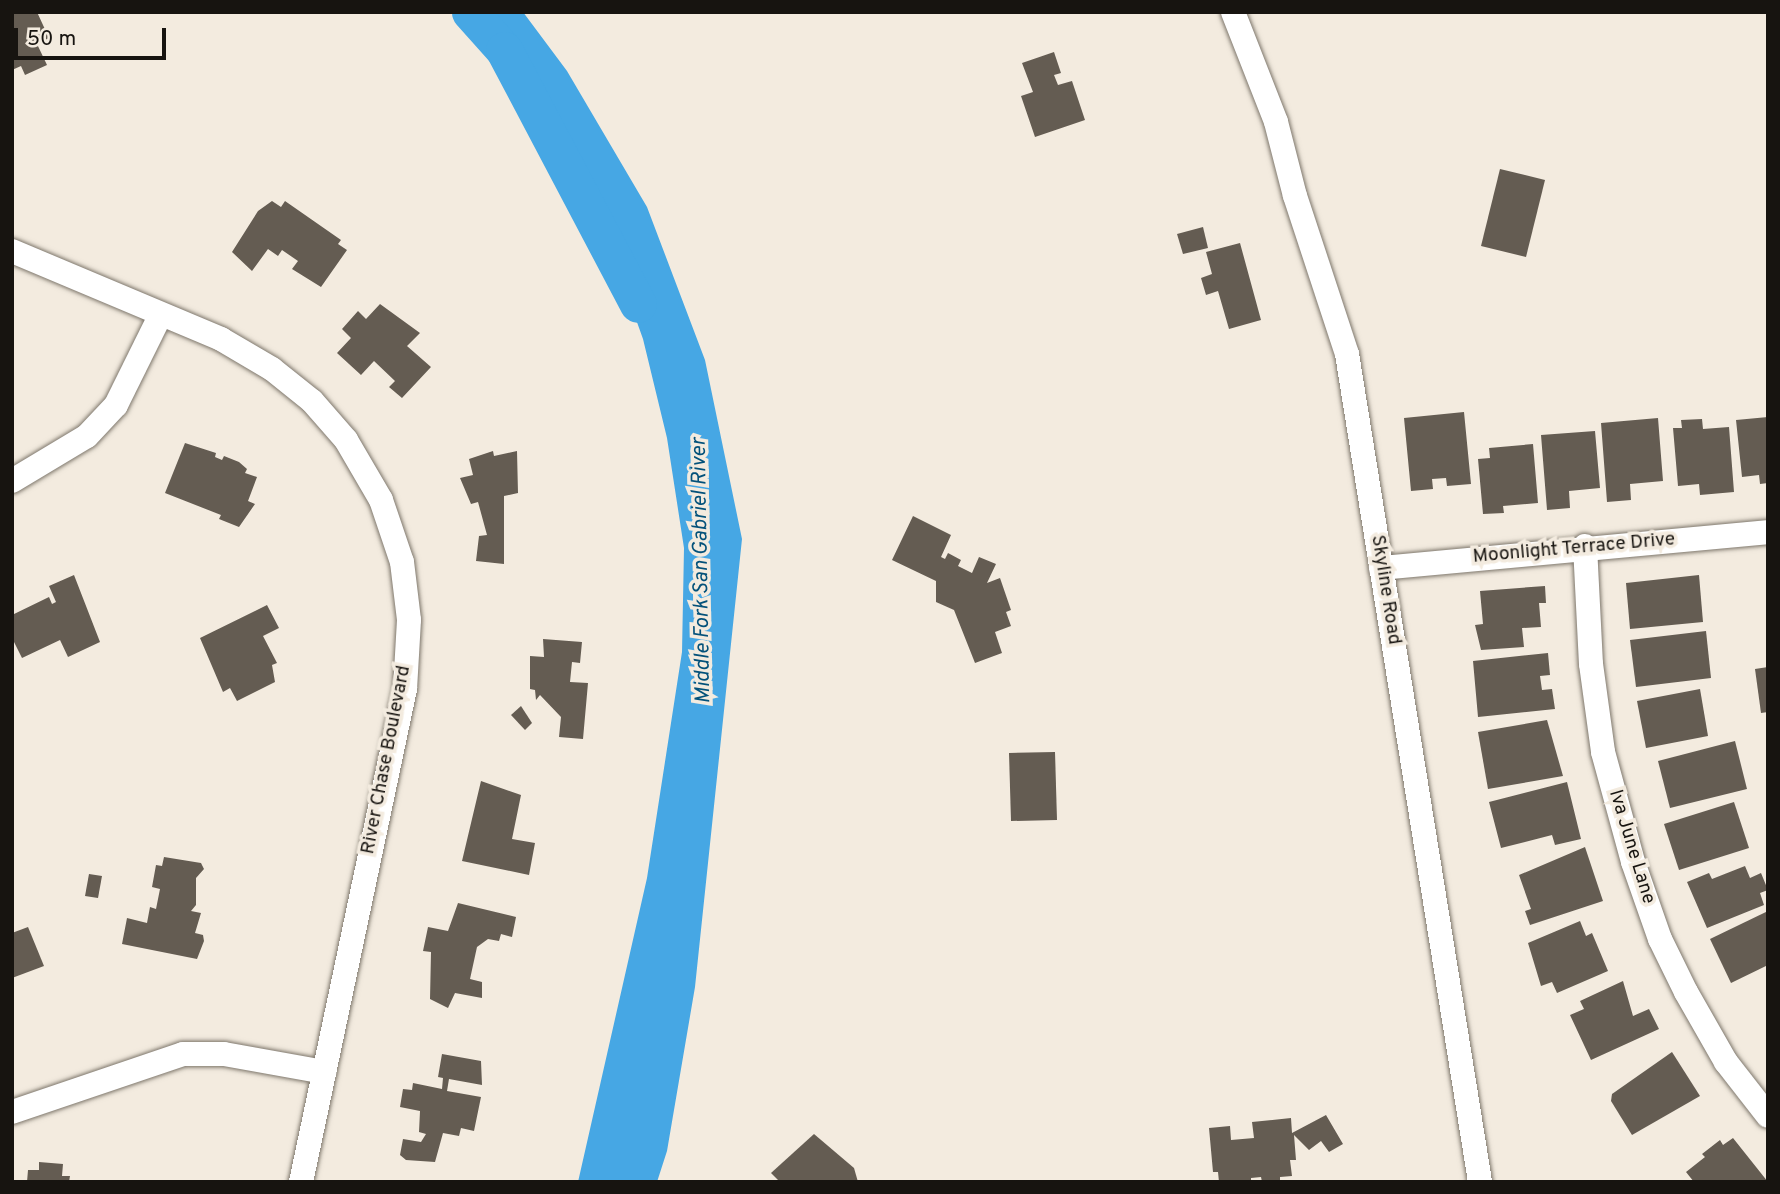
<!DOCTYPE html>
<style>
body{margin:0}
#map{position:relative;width:1780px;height:1194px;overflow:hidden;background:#f3ebdf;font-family:Overpass,sans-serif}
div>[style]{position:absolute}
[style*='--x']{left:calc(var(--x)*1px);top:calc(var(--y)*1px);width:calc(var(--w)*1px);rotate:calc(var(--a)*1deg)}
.water>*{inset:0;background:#46a7e4}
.river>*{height:37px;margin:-18.5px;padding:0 18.5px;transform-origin:18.5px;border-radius:18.5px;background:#46a7e4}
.building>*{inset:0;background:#645c52}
.roads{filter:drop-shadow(0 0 2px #7e776c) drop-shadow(0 0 2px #7e776c)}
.minor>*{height:24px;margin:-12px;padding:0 12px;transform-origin:12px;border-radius:12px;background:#fff}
span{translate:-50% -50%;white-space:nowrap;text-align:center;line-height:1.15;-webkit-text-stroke:7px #f3ebdf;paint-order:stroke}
.street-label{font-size:19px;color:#171410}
.water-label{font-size:21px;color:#03517a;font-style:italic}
.frame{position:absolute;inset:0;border:14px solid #171410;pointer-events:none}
.scale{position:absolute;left:14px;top:28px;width:152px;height:32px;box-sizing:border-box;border:4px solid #171410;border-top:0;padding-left:9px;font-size:21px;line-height:24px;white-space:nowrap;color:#171410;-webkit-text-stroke:5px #f3ebdf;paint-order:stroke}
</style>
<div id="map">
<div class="water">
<i style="clip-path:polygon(452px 12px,523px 12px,567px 71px,647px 207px,705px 360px,742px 539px,695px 987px,667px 1151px,657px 1182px,578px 1182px,647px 878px,682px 652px,684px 548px,667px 438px,643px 339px,598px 213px,541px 121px)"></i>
</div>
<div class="river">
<i style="--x:470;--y:12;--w:51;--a:48.2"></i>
<i style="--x:504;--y:50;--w:287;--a:62.2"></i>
</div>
<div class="building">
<i style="clip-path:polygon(12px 12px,37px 12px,49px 38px,37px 44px,47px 65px,25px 75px,21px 66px,12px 70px)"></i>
<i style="clip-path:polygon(1054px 52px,1061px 73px,1054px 75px,1058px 85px,1072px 81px,1085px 120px,1035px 137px,1021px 96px,1033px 92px,1022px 63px)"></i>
<i style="clip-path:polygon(1500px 169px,1545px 180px,1526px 257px,1481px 246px)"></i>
<i style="clip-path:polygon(272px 201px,281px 207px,285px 201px,341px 240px,338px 244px,347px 250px,321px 287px,292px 269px,298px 261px,282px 250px,278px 256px,268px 249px,252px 271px,232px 252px,258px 211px)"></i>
<i style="clip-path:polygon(1203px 227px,1208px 248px,1183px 254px,1177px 234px)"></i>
<i style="clip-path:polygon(1240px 243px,1261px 320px,1229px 329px,1218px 291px,1206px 295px,1201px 278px,1212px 274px,1206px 252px)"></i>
<i style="clip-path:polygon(380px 304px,420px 333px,407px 346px,431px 367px,402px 398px,389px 387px,395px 381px,374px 361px,361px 375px,337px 353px,351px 338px,342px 329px,358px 311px,366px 319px)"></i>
<i style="clip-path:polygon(1464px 412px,1471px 484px,1447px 486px,1446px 478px,1432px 479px,1433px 489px,1411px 491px,1404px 418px)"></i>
<i style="clip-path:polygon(1768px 417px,1768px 483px,1760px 484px,1759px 475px,1742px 477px,1736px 420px)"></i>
<i style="clip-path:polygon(1658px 418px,1663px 481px,1630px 484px,1631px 500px,1607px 502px,1601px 423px)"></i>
<i style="clip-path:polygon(1702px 419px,1703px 429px,1729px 427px,1734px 492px,1700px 495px,1699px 484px,1678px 486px,1673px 428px,1682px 428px,1681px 420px)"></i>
<i style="clip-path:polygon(1595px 431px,1600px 488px,1569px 491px,1570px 508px,1547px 510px,1541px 435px)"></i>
<i style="clip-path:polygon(185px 443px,216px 453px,215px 457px,222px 460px,224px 456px,239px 462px,247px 469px,245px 473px,257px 477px,248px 501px,255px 504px,239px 527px,219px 519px,221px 515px,165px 493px)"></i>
<i style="clip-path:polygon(1533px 444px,1538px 503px,1503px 506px,1504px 513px,1483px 514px,1478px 459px,1490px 458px,1489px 448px)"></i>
<i style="clip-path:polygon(493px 451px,494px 456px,517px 451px,518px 493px,504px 496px,504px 564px,476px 561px,479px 536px,487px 535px,478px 502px,471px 504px,460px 478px,473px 475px,469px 459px)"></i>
<i style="clip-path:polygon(913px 516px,951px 535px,941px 557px,945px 559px,948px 553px,961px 560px,958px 566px,972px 573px,979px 557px,996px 564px,987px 583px,1000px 578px,1011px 610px,1006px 612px,1011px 626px,995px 632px,1002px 653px,975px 663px,954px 610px,936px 602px,936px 581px,892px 560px)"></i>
<i style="clip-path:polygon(74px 575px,100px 642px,68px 657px,60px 640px,22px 658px,12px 638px,12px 615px,49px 597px,52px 604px,56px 602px,49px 586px)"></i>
<i style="clip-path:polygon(1699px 575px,1703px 622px,1630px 629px,1626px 583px)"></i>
<i style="clip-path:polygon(1545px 586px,1546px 603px,1539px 603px,1541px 627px,1522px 628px,1524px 647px,1481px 650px,1475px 625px,1483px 624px,1480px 591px)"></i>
<i style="clip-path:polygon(267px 605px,279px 628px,263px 636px,277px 663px,272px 665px,275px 682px,237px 701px,230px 688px,223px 692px,200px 638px)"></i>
<i style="clip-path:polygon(1706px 631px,1711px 678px,1636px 687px,1630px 640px)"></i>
<i style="clip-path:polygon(543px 639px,582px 642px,580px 663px,572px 662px,570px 682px,588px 683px,583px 739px,559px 737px,561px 717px,540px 695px,536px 700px,535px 690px,530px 689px,530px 656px,544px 657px)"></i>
<i style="clip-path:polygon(1548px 653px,1550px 675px,1540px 676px,1542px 690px,1552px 689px,1555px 709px,1478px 717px,1473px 661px)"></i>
<i style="clip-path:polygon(1768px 667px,1768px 712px,1761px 713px,1755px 669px)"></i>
<i style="clip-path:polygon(1700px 689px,1708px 736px,1646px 748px,1637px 701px)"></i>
<i style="clip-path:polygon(521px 706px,532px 723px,525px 730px,511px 715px)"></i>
<i style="clip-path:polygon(1547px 720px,1563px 776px,1488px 789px,1478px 732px)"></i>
<i style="clip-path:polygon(1735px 741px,1747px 789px,1670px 808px,1658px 761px)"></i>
<i style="clip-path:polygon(1055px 752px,1057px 820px,1011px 821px,1009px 753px)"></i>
<i style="clip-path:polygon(481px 781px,521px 795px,512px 839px,535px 843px,529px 875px,462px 861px)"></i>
<i style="clip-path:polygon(1567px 782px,1581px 839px,1555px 845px,1552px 835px,1501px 848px,1489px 802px)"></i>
<i style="clip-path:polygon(1734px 802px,1749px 848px,1679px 870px,1664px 824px)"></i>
<i style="clip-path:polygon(1585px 847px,1603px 901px,1530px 925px,1525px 911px,1531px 909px,1519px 875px)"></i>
<i style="clip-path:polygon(164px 857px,201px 863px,204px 869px,196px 878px,196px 905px,191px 911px,201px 913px,195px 933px,203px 935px,204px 941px,197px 959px,122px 944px,127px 918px,147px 923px,150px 907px,156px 909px,160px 889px,152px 887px,156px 865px,162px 866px)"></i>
<i style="clip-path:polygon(1745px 866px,1750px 878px,1761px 873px,1768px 890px,1760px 893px,1764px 905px,1707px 928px,1687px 882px,1709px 873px,1712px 879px)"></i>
<i style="clip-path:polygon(89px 874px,102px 876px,98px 898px,85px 896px)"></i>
<i style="clip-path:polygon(458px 903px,516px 917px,512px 937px,501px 934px,499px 941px,488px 939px,477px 947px,470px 979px,482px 982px,482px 998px,455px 993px,448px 1008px,430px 999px,431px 952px,423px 951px,428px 927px,448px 931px)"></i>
<i style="clip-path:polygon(1768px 911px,1768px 965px,1731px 983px,1710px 939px)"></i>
<i style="clip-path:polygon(1580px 921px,1586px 936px,1592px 933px,1608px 971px,1557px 993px,1552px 982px,1541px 986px,1528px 943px)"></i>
<i style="clip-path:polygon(28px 927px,44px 966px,12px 978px,12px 933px)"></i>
<i style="clip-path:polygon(1623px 981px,1633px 1016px,1649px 1009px,1659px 1029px,1591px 1060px,1570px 1015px,1584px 1009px,1580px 1001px)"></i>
<i style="clip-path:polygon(1672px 1052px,1700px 1096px,1632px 1135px,1611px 1101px,1612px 1094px)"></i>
<i style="clip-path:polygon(442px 1054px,481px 1061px,482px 1085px,449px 1079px,447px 1091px,481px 1097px,474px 1131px,461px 1128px,459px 1136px,443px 1133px,435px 1162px,406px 1160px,400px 1155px,403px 1139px,421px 1142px,426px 1134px,419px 1132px,420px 1111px,400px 1107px,403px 1089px,412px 1090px,413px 1083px,442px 1089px,443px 1078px,438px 1077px)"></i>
<i style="clip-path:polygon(1326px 1115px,1343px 1144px,1329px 1152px,1321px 1141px,1309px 1150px,1294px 1135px,1296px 1160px,1290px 1160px,1292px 1176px,1280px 1177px,1280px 1182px,1262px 1182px,1261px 1177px,1251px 1178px,1251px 1182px,1219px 1182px,1218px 1172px,1213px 1172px,1209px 1128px,1230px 1126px,1231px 1140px,1254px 1138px,1252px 1122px,1291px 1118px,1292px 1133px)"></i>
<i style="clip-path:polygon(814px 1134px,854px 1168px,858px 1182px,780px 1182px,771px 1173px)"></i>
<i style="clip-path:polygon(1733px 1138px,1768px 1182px,1694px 1182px,1686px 1172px,1705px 1157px,1702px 1154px,1720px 1140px,1723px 1145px)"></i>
<i style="clip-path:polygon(39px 1162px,63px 1164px,62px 1176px,70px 1176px,69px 1182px,27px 1182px,28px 1170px,39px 1170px)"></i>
</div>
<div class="roads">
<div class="minor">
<i style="--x:1233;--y:12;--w:118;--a:68.6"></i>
<i style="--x:1276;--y:122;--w:76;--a:75.6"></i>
<i style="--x:1295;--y:196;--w:166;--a:71.8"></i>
<i style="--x:1347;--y:354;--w:839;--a:80.87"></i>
<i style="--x:12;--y:251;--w:227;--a:22.8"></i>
<i style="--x:221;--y:339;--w:59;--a:30.5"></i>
<i style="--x:272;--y:369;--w:51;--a:38.7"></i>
<i style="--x:312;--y:401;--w:52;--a:48.9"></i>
<i style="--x:346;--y:440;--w:69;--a:59.7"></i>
<i style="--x:381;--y:500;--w:65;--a:71.3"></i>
<i style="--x:402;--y:562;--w:58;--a:83.1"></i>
<i style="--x:409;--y:620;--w:69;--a:93.3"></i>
<i style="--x:405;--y:689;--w:504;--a:101.91"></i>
<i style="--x:12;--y:481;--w:87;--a:-31"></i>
<i style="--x:87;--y:436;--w:42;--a:-46.9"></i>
<i style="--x:116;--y:405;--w:99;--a:-63.7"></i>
<i style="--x:1585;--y:546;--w:118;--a:87.1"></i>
<i style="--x:1591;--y:664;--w:89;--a:82.2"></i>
<i style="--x:1603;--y:752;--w:114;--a:74.7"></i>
<i style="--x:1633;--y:862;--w:82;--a:70.7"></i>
<i style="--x:1660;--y:939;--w:59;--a:63.9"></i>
<i style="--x:1686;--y:992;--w:81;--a:60.3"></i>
<i style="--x:1726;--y:1062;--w:68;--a:52.1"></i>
<i style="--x:1381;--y:568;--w:389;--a:-5.3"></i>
<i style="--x:12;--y:1112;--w:181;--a:-18.7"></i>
<i style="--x:183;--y:1054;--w:41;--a:0"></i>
<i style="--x:224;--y:1054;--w:102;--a:10.2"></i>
</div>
</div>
<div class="street-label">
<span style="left:1574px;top:549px;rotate:-5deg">Moonlight Terrace Drive</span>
<span style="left:1385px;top:590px;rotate:81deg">Skyline Road</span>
<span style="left:387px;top:760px;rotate:-79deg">River Chase Boulevard</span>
<span style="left:1631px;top:847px;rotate:73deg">Iva June Lane</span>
</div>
<div class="water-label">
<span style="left:702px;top:571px;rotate:-91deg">Middle Fork San Gabriel River</span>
</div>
<div class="frame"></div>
<div class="scale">50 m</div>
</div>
